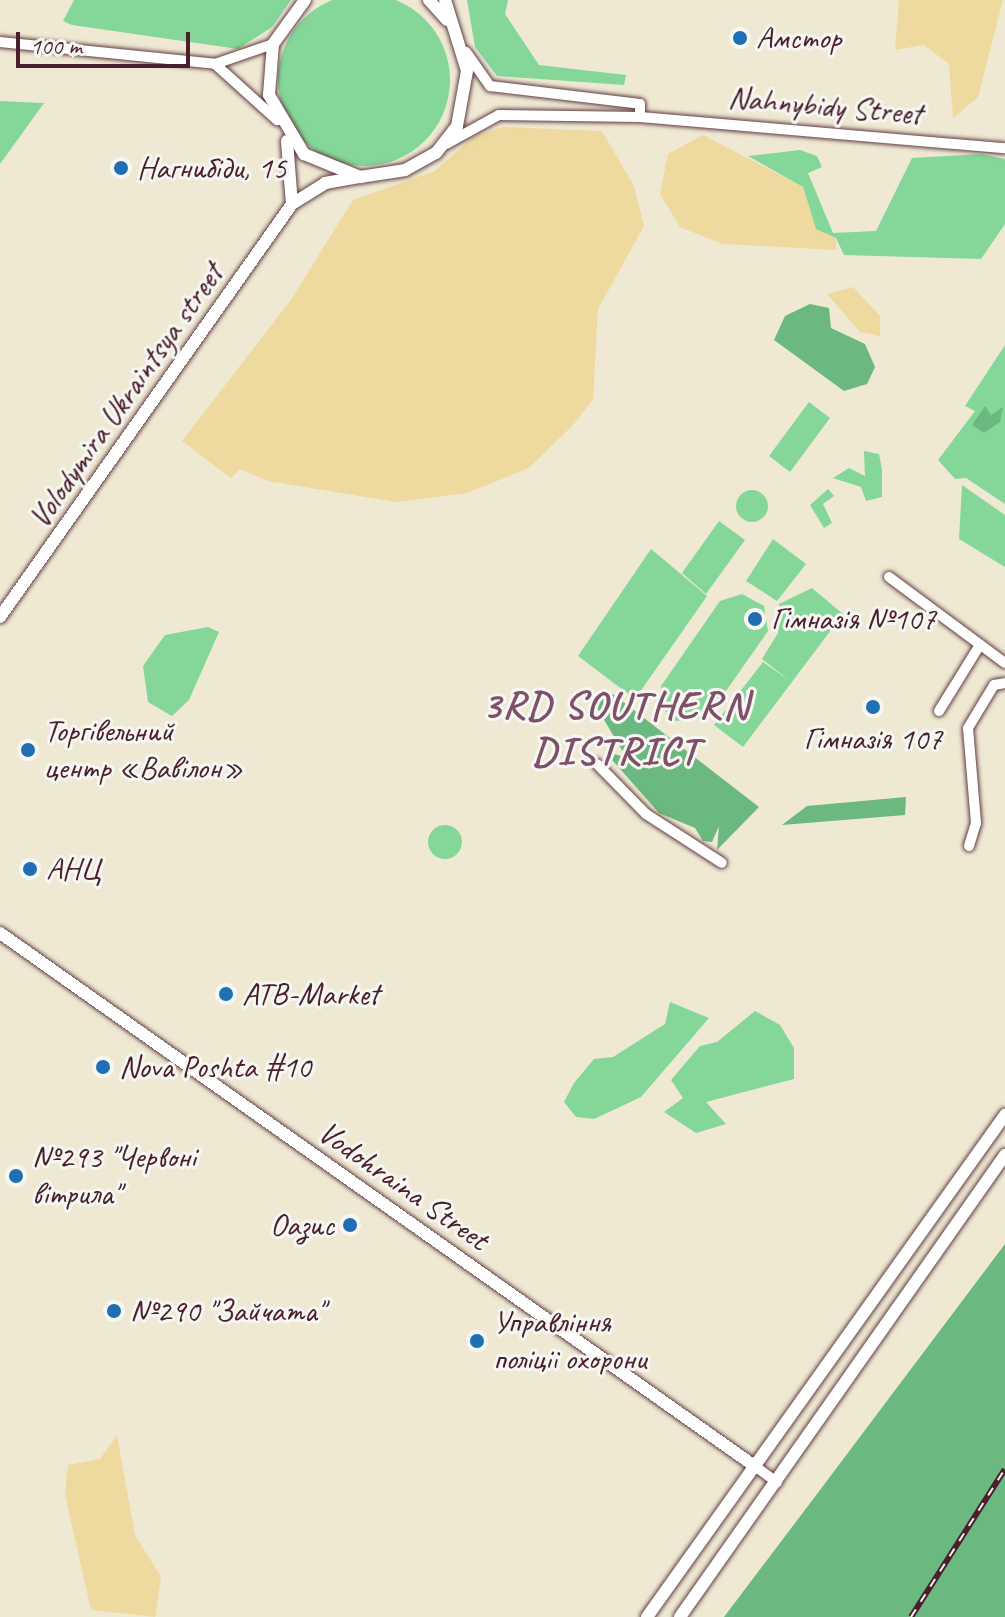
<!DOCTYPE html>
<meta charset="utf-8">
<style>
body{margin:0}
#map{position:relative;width:1005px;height:1617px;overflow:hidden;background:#efe9d3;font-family:Caveat,sans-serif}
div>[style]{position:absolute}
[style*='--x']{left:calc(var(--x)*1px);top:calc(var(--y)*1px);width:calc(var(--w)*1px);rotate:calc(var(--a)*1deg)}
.green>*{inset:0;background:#84d799}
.round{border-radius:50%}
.forest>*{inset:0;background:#6bb881}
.sand>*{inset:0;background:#eeda9e}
.roads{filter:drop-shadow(0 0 2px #633d44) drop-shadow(0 0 2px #633d44)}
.minor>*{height:10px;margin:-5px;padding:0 5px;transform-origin:5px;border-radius:5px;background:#fff}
.tertiary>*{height:12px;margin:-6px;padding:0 6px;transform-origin:6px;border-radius:6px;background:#fff}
.rail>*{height:6px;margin-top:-3px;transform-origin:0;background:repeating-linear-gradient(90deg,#f6f6f2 0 9px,#4a1f2b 0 18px);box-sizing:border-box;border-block:2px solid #4a1f2b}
.dots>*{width:22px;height:22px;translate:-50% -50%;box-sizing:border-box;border:4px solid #f6f6f2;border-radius:50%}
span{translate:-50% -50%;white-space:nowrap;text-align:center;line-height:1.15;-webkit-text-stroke:6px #f6f6f2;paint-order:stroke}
.poi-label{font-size:32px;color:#4a1f2b}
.left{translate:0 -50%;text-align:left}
.right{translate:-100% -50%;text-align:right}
.street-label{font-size:32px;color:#4a1f2b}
.district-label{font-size:40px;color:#7e5169;font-weight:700;letter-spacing:2px}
.scale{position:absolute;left:16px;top:32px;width:174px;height:36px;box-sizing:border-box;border:4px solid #4a1f2b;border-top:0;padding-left:10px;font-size:24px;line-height:28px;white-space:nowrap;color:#4a1f2b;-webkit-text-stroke:6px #f6f6f2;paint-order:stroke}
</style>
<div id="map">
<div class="green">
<i class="round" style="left:278px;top:-6px;width:172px;height:172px"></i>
<i style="clip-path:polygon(74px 0,291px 0,272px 27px,238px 49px,72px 25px,63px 21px)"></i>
<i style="clip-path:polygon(467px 0,508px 0,505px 14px,539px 65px,626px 75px,624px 85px,497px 76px,475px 47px)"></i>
<i style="clip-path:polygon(0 101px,44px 103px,0 164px)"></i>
<i style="clip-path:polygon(800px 150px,817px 156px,822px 167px,808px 173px,833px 233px,876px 231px,912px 158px,981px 154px,1005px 159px,1005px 224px,981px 259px,844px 255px,836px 238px,816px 230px,803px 187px,748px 156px)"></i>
<i style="clip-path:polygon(1005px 345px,1005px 504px,966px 478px,955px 479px,938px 460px,975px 411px,965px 406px)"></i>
<i style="clip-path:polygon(809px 402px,830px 418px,790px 472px,769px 456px)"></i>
<i style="clip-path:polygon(864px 451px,879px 454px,882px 470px,882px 497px,866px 501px,861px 487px,833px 478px,849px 468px,865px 476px)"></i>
<i style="clip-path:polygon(962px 485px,1005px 515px,1005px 567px,959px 539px)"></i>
<i style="clip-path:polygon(828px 489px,834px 496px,823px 504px,832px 523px,824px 528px,810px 505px)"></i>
<i class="round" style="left:736px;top:490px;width:32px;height:32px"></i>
<i style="clip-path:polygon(719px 521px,745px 540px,706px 594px,682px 573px)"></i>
<i style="clip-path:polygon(773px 539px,806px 564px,777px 601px,746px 581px)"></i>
<i style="clip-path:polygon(651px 549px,707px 596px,635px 699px,578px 656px)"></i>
<i style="clip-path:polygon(812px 588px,843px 614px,743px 747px,714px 725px,763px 662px,790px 681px,762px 659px,778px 633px,779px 604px)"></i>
<i style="clip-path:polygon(742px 594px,764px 606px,768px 631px,707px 718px,675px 721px,664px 710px,661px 686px,720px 601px)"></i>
<i style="clip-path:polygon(208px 627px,219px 632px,189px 700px,172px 716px,148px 702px,143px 666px,165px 635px)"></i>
<i class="round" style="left:428px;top:825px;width:34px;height:34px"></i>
<i style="clip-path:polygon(670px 1002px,709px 1018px,641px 1097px,594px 1119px,576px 1117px,564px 1102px,574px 1083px,594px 1059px,613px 1057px,665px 1024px)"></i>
<i style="clip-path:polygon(755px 1011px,780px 1025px,794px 1048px,794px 1079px,706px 1102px,726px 1124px,696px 1133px,664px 1112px,683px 1098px,671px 1080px,700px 1046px,717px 1042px)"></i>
</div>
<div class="forest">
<i style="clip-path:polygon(810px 304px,829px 308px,831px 328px,865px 344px,875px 367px,867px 384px,844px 391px,774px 340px,785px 316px)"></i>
<i style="clip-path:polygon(985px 406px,991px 415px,1003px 407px,1000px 422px,984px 433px,972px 425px)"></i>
<i style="clip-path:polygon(613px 694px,759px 807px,717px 850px,719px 826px,712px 842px,703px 841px,695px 828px,659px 813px,605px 752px,626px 757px,593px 701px)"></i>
<i style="clip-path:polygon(906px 797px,905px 815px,782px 825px,807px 806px)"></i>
<i style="clip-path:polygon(1005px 1244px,1005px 1617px,724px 1617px,820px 1490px)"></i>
</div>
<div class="sand">
<i style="clip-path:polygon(899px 0,1003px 0,978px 97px,953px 118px,949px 64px,924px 45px,895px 50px)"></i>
<i style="clip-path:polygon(503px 127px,602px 131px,634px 186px,644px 226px,598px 309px,593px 399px,574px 424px,529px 468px,467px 493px,396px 502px,268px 481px,240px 469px,231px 478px,182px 441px,290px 301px,353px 200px,435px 171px,473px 137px)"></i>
<i style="clip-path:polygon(703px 135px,803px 187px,816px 229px,836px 238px,836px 250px,722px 244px,680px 227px,660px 194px,668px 154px)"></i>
<i style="clip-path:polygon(853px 287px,880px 316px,880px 336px,860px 332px,827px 294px)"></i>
<i style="clip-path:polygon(117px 1435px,135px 1535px,161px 1577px,155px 1617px,91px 1610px,65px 1495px,68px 1465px,100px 1459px)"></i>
</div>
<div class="roads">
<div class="minor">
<i style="--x:0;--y:42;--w:216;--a:5.8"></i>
<i style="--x:215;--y:64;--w:61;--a:-19"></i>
<i style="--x:466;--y:52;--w:42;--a:54.8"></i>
<i style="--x:490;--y:86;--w:151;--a:6.8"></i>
<i style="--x:640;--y:104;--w:13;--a:90"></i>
<i style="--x:640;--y:117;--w:366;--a:4.9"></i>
<i style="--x:215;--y:64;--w:84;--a:42.1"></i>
<i style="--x:446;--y:144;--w:60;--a:-28.7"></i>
<i style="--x:499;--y:115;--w:141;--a:0.8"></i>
<i style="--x:889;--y:577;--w:144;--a:36.6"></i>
<i style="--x:939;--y:711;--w:78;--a:-58.2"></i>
<i style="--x:597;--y:764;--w:70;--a:45.6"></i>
<i style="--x:646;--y:814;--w:90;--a:32.8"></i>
<i style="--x:969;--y:846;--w:24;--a:-73"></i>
<i style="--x:976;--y:823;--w:95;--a:-94.8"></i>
<i style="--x:968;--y:728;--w:50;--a:-58.8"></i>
<i style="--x:994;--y:685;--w:11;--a:-10"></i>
<i style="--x:756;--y:1467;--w:26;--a:36"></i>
</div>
<div class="tertiary">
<i style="--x:305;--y:0;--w:54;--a:126"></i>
<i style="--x:273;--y:44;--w:51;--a:94.5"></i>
<i style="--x:269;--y:95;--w:69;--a:59.3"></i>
<i style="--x:304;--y:154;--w:61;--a:22.3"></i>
<i style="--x:360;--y:177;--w:46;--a:-8.8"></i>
<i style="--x:405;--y:170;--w:35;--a:-29"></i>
<i style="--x:436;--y:153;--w:34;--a:-52"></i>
<i style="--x:457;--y:126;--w:56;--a:-79.7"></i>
<i style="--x:467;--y:71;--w:74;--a:-107.2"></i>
<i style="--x:429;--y:0;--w:27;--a:48"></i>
<i style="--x:287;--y:141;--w:63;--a:85.5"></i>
<i style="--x:0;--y:617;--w:506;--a:-54.74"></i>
<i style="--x:292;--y:204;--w:39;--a:-32"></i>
<i style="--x:325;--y:183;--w:36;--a:-10"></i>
<i style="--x:0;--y:933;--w:926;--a:35.24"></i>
<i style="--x:647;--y:1617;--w:617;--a:-54.51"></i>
<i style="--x:680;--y:1617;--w:565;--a:-54.88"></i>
</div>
</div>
<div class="rail">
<i style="--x:911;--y:1617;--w:175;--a:-57.6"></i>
</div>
<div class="dots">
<i style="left:740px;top:38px;background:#1f6fb2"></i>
<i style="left:121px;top:168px;background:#1f6fb2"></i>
<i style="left:755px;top:619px;background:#1f6fb2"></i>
<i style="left:873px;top:707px;background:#1f6fb2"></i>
<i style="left:28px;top:750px;background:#1f6fb2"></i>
<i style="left:30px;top:869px;background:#1f6fb2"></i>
<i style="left:226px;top:994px;background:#1f6fb2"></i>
<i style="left:103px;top:1067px;background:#1f6fb2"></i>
<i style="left:16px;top:1176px;background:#1f6fb2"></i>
<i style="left:350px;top:1225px;background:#1f6fb2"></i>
<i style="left:114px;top:1311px;background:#1f6fb2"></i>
<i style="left:477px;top:1341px;background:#1f6fb2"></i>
</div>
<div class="poi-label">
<span class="left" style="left:756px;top:38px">Амстор</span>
<span class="left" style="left:137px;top:168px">Нагнибіди, 15</span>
<span class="left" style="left:771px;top:619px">Гімназія №107</span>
<span class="left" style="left:44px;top:750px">Торгівельний<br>центр «Вавілон»</span>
<span style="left:873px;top:739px">Гімназія 107</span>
<span class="left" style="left:46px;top:869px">АНЦ</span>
<span class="left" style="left:242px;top:994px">ATB-Market</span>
<span class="left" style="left:119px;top:1067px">Nova Poshta #10</span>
<span class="left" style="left:32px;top:1176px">№293 "Червоні<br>вітрила"</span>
<span class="right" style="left:334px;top:1225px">Оазис</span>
<span class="left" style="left:130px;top:1311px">№290 "Зайчата"</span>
<span class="left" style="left:493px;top:1341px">Управлiння<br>полiцii охорони</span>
</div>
<div class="street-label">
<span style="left:825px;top:106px;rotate:5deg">Nahnybidy Street</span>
<span style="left:126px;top:396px;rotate:-55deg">Volodymira Ukraintsya street</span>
<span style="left:403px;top:1186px;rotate:35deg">Vodohraina Street</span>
</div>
<div class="district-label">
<span style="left:616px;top:728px">3RD SOUTHERN<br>DISTRICT</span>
</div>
<div class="scale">100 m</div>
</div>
